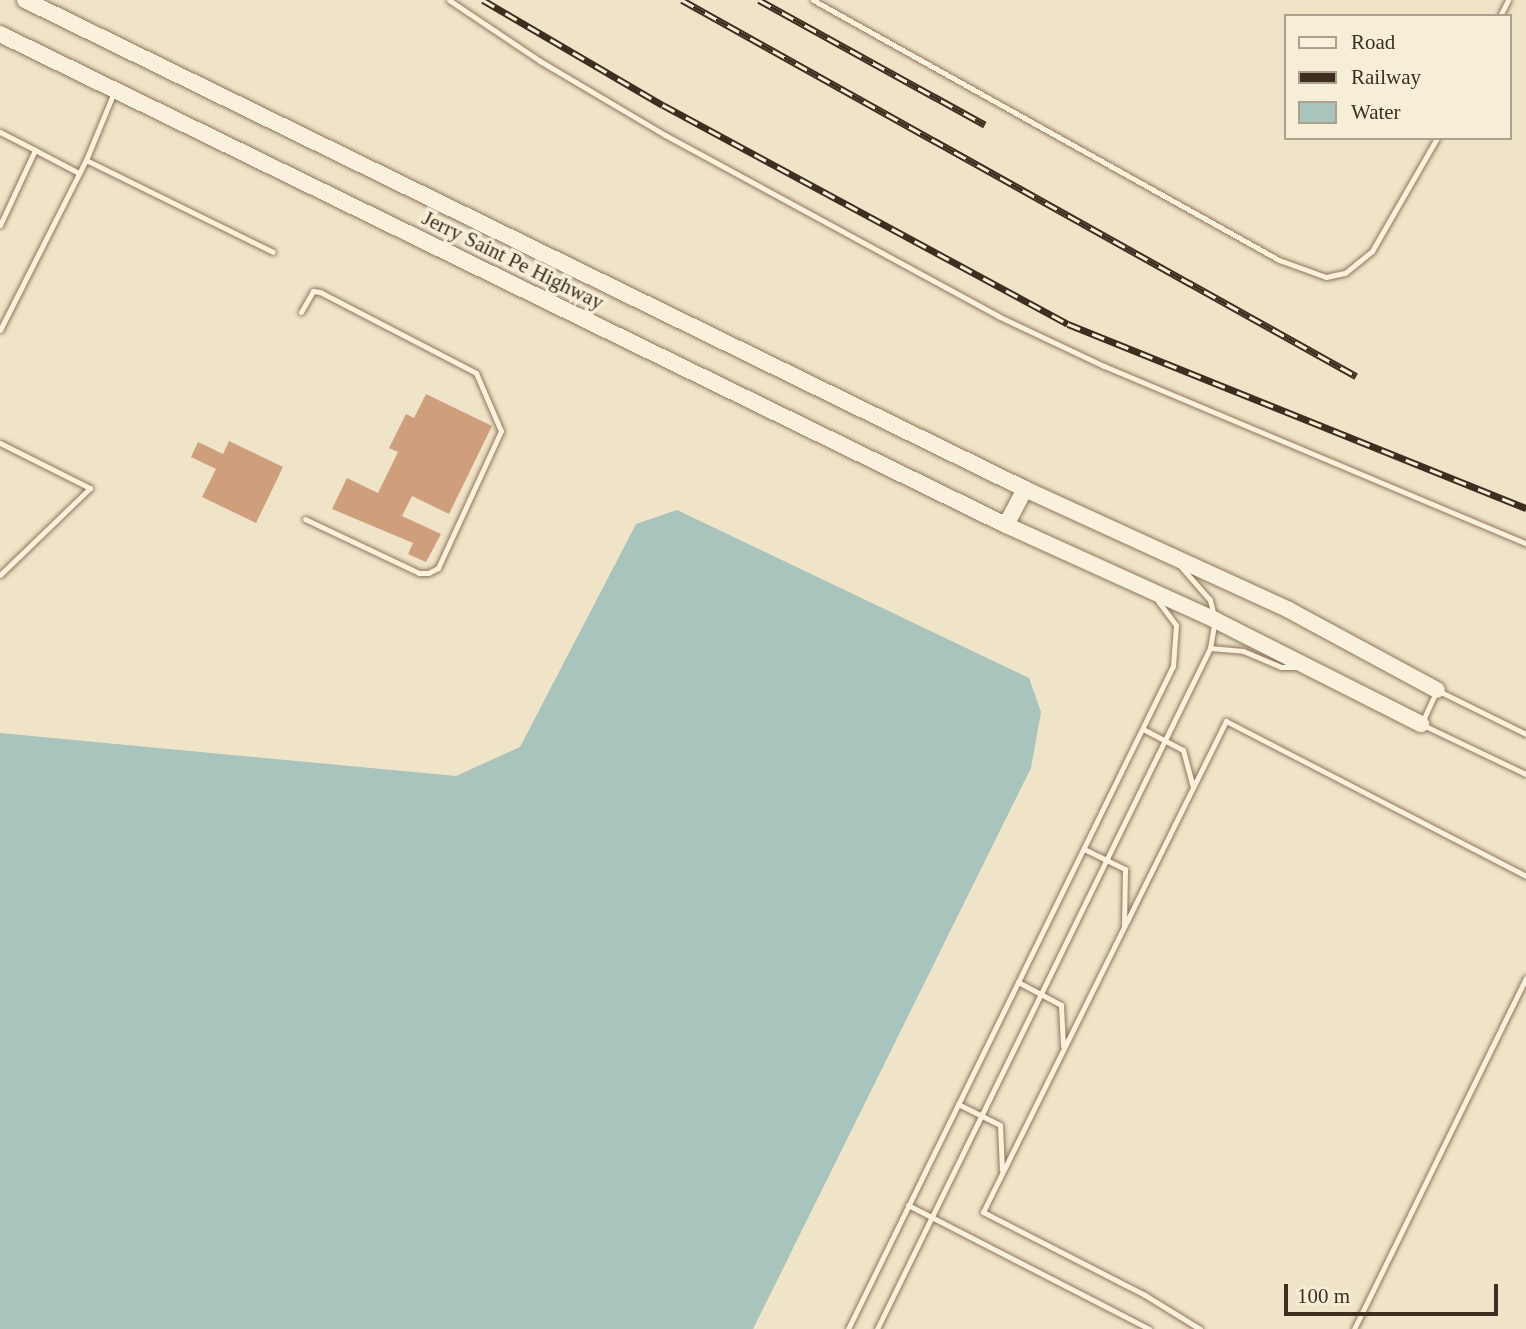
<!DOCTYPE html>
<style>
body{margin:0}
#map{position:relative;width:1526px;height:1329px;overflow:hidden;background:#f0e4c8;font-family:Georgia,serif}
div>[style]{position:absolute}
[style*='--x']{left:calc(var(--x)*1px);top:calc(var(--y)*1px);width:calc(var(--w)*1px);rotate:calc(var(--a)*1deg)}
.water>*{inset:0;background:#a9c4bc}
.building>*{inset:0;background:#cf9f7d}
.roads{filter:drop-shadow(0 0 2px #8d765c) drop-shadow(0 0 2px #8d765c)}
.service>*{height:5px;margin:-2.5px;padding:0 2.5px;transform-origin:2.5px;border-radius:2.5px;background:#faf1dc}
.secondary>*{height:16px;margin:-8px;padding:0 8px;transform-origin:8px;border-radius:8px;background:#faf1dc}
.rail>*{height:7px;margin-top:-3.5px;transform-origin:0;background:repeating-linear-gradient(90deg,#f7eed8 0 13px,#3d2e20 0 26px);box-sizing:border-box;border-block:2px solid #3d2e20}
span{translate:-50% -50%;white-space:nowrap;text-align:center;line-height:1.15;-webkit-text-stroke:7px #f7eed8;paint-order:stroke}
.street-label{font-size:21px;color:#3d2e20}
.legend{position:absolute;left:1284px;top:14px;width:228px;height:126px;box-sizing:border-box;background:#f7eed8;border:2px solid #ada18e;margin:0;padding:9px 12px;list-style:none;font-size:21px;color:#3d2e20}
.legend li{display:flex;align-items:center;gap:14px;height:35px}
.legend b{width:35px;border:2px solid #ada18e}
.scale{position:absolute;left:1284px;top:1284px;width:214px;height:32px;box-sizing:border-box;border:4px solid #3d2e20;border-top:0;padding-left:9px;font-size:21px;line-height:24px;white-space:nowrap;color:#3d2e20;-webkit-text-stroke:5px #f7eed8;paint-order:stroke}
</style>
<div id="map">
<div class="water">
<i style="clip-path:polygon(677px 510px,1029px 678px,1041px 712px,1031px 768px,753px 1329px,0 1329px,0 733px,456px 776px,520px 747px,636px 524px)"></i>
</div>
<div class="building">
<i style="clip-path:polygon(426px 394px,492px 426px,449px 514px,412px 496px,402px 516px,441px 534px,426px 562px,408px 554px,413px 543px,332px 509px,347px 478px,378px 493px,398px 452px,389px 448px,406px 414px,414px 418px)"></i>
<i style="clip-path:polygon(229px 441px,283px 467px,256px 523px,202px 497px,216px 469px,191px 457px,198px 442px,223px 454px)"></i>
</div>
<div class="roads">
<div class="service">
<i style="--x:449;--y:0;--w:110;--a:33.8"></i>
<i style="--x:540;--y:61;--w:145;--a:30.6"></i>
<i style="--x:665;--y:135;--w:379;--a:28.5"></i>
<i style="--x:998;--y:316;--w:117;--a:25.3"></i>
<i style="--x:1104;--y:366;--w:458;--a:22.8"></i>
<i style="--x:813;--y:0;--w:534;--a:29.16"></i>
<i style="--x:1279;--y:260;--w:50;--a:19.9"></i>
<i style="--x:1326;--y:277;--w:19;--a:-12"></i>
<i style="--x:1345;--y:273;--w:35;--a:-39"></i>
<i style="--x:1372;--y:251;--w:130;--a:-60.1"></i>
<i style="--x:1500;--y:16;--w:18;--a:-63"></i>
<i style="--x:0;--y:132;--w:39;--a:27"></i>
<i style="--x:35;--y:150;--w:83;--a:115"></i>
<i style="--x:35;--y:150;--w:50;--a:27.6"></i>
<i style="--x:86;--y:160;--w:208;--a:26.2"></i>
<i style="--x:301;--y:312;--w:24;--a:-60"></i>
<i style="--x:313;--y:291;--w:7;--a:8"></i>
<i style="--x:320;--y:292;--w:176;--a:27.4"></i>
<i style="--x:476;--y:373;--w:63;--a:66.7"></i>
<i style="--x:501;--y:431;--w:151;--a:114.7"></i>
<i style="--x:438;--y:568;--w:11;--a:153"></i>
<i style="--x:428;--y:573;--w:9;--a:180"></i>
<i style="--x:419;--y:573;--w:126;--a:-154.7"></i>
<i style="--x:0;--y:330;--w:191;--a:-63.2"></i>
<i style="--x:86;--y:160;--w:74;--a:-67.6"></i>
<i style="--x:0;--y:443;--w:101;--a:26.6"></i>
<i style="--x:90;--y:488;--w:125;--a:136"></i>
<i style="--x:1210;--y:648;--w:33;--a:5"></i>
<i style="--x:1243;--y:651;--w:41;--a:22.8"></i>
<i style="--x:1281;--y:667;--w:14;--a:0"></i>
<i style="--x:1143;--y:729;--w:45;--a:27.7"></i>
<i style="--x:1183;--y:750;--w:38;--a:75"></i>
<i style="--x:1526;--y:734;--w:99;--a:-153.7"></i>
<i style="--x:1437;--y:690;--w:38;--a:115"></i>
<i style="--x:1421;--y:724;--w:116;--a:25.5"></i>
<i style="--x:1084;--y:849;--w:46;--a:26"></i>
<i style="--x:1125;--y:869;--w:56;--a:91"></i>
<i style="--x:1018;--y:982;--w:49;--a:28.1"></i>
<i style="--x:1061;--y:1005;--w:41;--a:87.2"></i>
<i style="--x:958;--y:1104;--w:47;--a:26.6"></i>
<i style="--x:1000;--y:1125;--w:45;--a:87.5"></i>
<i style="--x:908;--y:1205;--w:271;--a:27.2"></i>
<i style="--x:848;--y:1329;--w:738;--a:-63.89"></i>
<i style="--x:1173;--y:666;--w:41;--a:-85.8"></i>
<i style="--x:1176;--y:625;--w:30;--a:-127"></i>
<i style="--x:877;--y:1329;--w:758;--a:-63.94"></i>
<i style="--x:1210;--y:648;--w:28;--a:-80"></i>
<i style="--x:1215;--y:620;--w:21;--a:-104"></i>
<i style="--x:1210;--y:600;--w:43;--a:-131.2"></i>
<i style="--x:1200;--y:1329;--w:65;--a:-148.3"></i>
<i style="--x:1145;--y:1295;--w:182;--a:-152.9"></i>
<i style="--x:983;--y:1212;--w:548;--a:-63.67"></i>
<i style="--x:1226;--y:721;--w:338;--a:27.3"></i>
<i style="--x:1354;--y:1329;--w:391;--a:-63.9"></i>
</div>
<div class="secondary">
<i style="--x:25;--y:0;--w:1113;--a:26.06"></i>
<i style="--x:1025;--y:489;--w:290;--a:24.6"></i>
<i style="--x:1289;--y:610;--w:168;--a:28.4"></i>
<i style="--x:0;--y:34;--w:1119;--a:26.02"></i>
<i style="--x:1006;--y:525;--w:230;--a:24.4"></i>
<i style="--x:1215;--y:620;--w:231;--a:26.8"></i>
<i style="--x:1006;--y:525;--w:41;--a:-62.2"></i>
</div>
</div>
<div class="rail">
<i style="--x:483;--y:0;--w:208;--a:30.3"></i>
<i style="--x:663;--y:105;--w:460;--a:28.4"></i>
<i style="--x:1068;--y:324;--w:494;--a:21.9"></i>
<i style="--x:682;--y:0;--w:772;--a:29.16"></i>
<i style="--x:759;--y:0;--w:258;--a:28.9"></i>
</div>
<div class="street-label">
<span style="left:513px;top:260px;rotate:26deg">Jerry Saint Pe Highway</span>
</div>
<ul class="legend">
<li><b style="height:9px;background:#faf1dc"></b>Road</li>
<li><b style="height:9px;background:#3d2e20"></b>Railway</li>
<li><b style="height:19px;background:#a9c4bc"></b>Water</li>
</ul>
<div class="scale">100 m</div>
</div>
